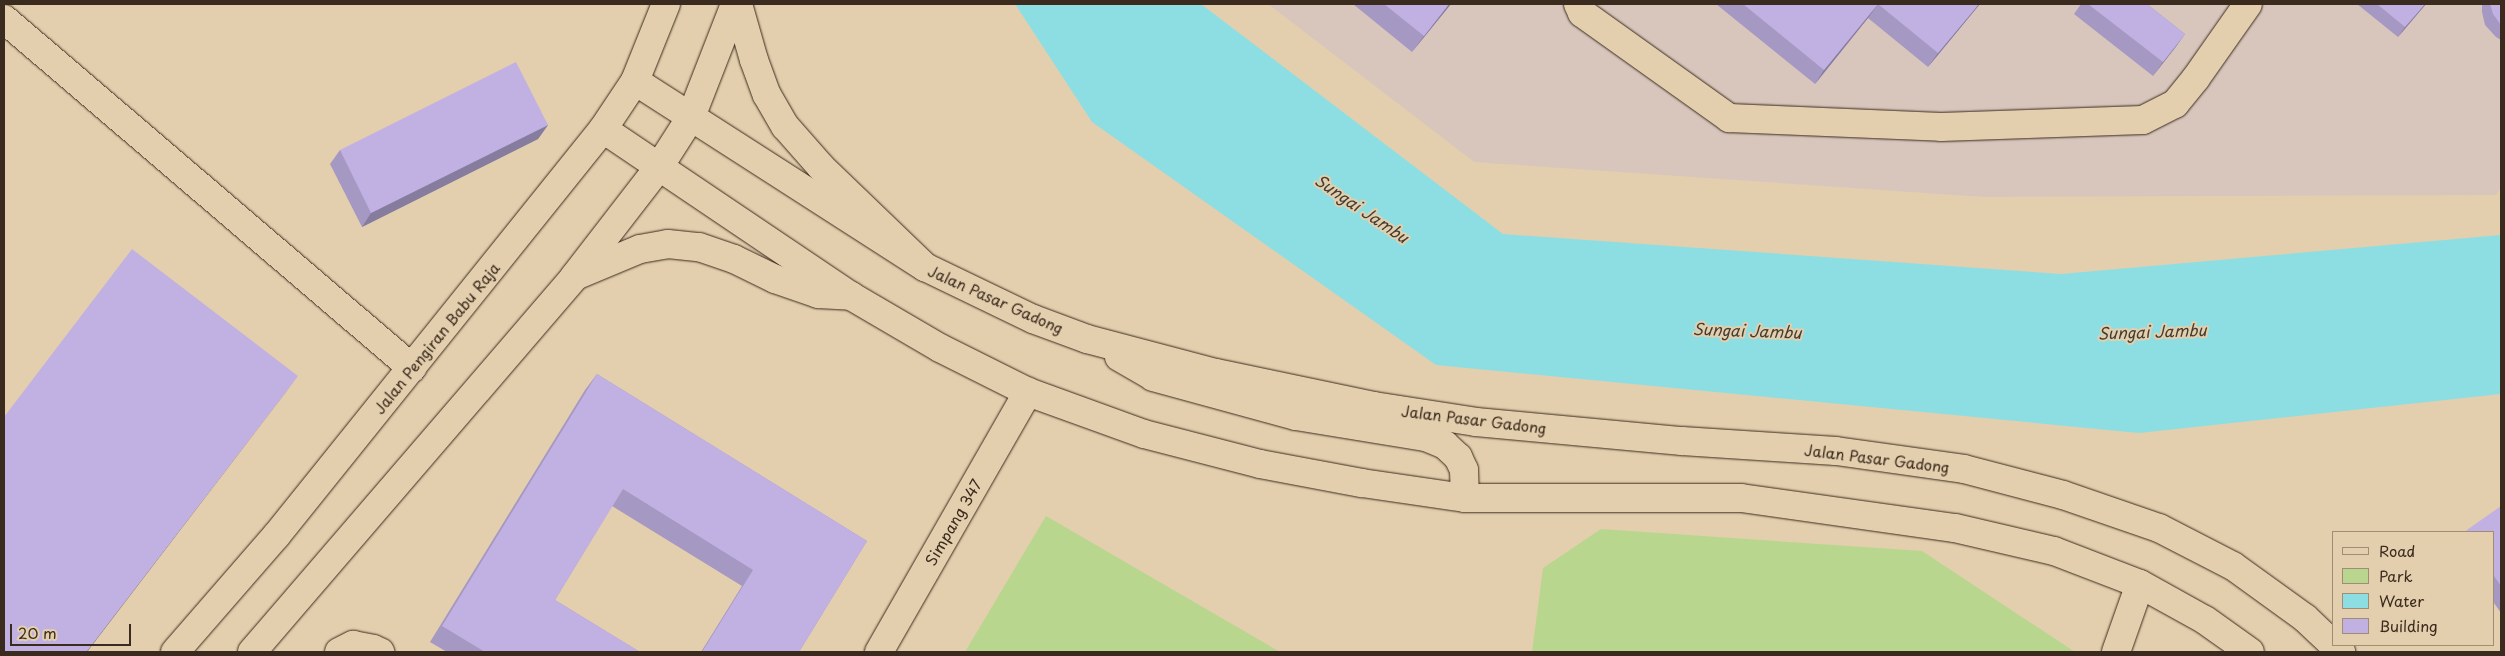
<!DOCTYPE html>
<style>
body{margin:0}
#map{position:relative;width:2505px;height:656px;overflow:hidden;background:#e3cfad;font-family:"Playpen Sans",sans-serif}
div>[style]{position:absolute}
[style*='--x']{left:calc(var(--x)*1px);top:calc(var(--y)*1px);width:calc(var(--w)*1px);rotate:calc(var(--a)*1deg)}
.built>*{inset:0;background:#d8c6bd}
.green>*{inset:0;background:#b9d68e}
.water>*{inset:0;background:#8ddee3}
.roads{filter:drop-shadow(0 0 1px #3b2a1e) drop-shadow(0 0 1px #3b2a1e)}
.minor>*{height:28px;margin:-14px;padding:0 14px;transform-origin:14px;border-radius:14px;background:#e3cfad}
.major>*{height:28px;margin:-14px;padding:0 14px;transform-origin:14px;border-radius:14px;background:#e3cfad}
.wall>*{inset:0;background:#a598c2}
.shaded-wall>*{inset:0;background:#867c9e}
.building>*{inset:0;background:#c0b1e2}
span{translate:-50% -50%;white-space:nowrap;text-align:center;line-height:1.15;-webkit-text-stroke:4px #e3cfad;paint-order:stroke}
.street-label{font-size:15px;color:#3b2a1e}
.water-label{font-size:16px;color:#433c32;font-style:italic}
.frame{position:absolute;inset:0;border:5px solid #3b2a1e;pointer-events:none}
.legend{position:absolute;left:2332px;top:531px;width:162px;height:115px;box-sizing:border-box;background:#e3cfad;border:1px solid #a08d74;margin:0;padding:6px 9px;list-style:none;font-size:15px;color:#3b2a1e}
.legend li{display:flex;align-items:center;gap:10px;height:25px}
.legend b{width:25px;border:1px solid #a08d74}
.scale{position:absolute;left:10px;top:624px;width:121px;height:22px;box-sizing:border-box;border:2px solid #3b2a1e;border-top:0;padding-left:6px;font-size:15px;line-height:18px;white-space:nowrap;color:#3b2a1e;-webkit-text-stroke:4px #e3cfad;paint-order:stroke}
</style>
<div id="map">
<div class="built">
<i style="clip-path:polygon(1268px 4px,2501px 4px,2501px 188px,2496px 195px,1983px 197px,1474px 162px)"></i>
</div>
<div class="green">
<i style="clip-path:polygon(1046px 516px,1280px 652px,965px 652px)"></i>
<i style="clip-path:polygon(1601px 529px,1922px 551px,2075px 652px,1532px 652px,1543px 568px)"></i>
</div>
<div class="water">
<i style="clip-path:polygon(1015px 4px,1201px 4px,1503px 234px,2061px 274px,2501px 235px,2501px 394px,2139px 433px,1436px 365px,1092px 122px)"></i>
</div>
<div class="roads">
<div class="minor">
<i style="--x:1578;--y:4;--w:10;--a:66"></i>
<i style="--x:1582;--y:13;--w:181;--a:35.5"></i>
<i style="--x:1729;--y:118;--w:212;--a:2.4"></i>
<i style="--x:1941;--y:127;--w:202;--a:-2"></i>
<i style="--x:2143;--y:120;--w:36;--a:-27"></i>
<i style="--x:2175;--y:104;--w:33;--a:-51"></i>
<i style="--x:2196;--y:78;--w:90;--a:-54.9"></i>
<i style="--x:4;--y:19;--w:537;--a:40.54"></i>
<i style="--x:635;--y:81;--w:345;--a:32.7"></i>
<i style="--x:925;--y:267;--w:120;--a:25.7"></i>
<i style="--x:1033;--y:319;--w:58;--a:20.3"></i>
<i style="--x:1087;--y:339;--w:133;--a:14.8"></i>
<i style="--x:1216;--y:373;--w:161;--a:11.8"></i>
<i style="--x:1374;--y:406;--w:103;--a:8.9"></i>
<i style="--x:1476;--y:422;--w:207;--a:5.3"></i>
<i style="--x:1682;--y:441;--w:154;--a:3.7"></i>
<i style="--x:1836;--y:451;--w:129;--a:8"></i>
<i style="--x:1964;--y:469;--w:102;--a:14.7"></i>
<i style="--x:2063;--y:495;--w:102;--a:19"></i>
<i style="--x:2159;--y:528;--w:83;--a:27.2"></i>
<i style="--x:2233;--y:566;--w:89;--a:35.8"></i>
<i style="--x:2305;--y:618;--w:50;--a:43.4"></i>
<i style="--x:603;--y:129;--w:299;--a:34"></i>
<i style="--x:851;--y:296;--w:103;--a:30.3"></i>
<i style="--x:940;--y:348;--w:98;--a:26.6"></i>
<i style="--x:1028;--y:392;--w:123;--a:19.9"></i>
<i style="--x:1144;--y:434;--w:120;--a:14.5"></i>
<i style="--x:1260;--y:464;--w:104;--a:10.6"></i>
<i style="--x:1362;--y:483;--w:104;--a:8.3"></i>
<i style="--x:1465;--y:498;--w:276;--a:0"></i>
<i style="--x:1741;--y:498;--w:216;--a:8"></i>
<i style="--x:1955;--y:528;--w:102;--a:13.1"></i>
<i style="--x:2054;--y:551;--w:92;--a:21"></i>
<i style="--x:2140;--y:584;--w:74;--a:29"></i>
<i style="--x:2205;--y:620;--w:55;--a:35.4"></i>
<i style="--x:1119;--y:357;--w:39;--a:30"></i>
<i style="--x:1153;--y:377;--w:148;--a:15.3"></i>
<i style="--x:1296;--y:416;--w:132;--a:9.2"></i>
<i style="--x:1426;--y:437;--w:21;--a:23"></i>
<i style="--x:1445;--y:445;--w:18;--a:43"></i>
<i style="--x:1458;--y:457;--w:14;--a:65"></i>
<i style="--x:1464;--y:470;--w:28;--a:88"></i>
<i style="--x:339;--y:652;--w:16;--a:-27"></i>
<i style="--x:353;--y:645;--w:20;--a:11"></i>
<i style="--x:373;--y:649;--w:8;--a:23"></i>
<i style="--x:879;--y:652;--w:300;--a:-60.2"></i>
<i style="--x:2116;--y:652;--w:72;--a:-70.6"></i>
</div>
<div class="major">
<i style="--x:738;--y:4;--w:58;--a:74.1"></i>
<i style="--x:754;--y:60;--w:37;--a:70"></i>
<i style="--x:767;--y:95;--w:36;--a:60"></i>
<i style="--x:785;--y:126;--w:55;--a:48.7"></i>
<i style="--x:821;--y:167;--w:144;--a:43.9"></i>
<i style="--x:575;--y:276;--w:70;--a:-22.6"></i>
<i style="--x:640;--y:249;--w:28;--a:-10"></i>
<i style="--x:668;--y:244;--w:31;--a:6"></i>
<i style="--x:699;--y:247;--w:37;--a:19"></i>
<i style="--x:734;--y:259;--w:46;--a:26"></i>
<i style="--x:775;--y:279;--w:46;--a:19.2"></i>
<i style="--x:818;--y:294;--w:33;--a:3"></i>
<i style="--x:175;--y:652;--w:154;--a:-49"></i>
<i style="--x:276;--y:536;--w:522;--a:-51.22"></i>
<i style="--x:603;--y:129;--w:58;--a:-56.3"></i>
<i style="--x:635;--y:81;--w:83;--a:-68.1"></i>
<i style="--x:252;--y:652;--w:494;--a:-49.3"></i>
<i style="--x:574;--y:277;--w:139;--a:-52.3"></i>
<i style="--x:659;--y:167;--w:59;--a:-57.4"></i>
<i style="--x:691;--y:117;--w:121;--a:-68.7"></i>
</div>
</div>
<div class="wall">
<i style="clip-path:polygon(1353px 4px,1451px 4px,1412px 52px)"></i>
<i style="clip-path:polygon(1716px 4px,1980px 4px,1928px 67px,1868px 18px,1815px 84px)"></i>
<i style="clip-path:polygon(2081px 4px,2147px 4px,2185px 34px,2153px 76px,2074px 14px)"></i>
<i style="clip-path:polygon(2357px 4px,2426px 4px,2398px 37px)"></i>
<i style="clip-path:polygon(2482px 4px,2501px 4px,2501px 40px,2496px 37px,2485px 25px,2482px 12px)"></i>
<i style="clip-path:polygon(548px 125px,538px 139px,362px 227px,330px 164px,340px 150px)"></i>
<i style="clip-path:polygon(597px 374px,867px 541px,799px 652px,701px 652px,742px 586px,612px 506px,555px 600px,640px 652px,447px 652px,430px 642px,585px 390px)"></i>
<i style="clip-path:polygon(2501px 506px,2501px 613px,2494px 603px,2494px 532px)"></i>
</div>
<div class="shaded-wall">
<i style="clip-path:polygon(1449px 4px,1451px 4px,1412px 52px,1424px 36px)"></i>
<i style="clip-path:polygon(1878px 4px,1868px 18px,1815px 84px,1824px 70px)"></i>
<i style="clip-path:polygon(1979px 4px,1980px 4px,1928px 67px,1938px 53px)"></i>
<i style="clip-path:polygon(2425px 4px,2426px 4px,2398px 37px,2405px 27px)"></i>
<i style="clip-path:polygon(2185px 34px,2175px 48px,2153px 76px,2163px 62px)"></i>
<i style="clip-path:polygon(548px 125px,538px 139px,362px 227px,371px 213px)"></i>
<i style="clip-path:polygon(298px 376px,286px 392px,87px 652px,86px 652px)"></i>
</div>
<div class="building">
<i style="clip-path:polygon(1384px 4px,1449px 4px,1424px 36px)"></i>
<i style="clip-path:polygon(1743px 4px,1878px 4px,1824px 70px)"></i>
<i style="clip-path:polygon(1878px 4px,1979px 4px,1938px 53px)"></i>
<i style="clip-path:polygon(2088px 4px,2147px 4px,2185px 34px,2163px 62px)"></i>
<i style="clip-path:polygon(2377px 4px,2425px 4px,2405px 27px)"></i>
<i style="clip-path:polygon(2490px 4px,2501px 4px,2501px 25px,2493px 14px)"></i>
<i style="clip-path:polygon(516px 62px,548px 125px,371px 213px,340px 150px)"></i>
<i style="clip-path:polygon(132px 249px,298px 376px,86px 652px,4px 652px,4px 417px)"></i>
<i style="clip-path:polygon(597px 374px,867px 541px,799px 652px,702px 652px,753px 570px,623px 489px,555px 600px,640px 652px,485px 652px,442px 626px)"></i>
<i style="clip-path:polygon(2501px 506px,2501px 586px,2494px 576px,2494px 532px,2464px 532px)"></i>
</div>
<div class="street-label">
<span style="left:996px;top:299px;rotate:24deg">Jalan Pasar Gadong</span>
<span style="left:436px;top:338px;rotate:-51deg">Jalan Pengiran Babu Raja</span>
<span style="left:1474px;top:419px;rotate:7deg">Jalan Pasar Gadong</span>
<span style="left:1877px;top:458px;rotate:7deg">Jalan Pasar Gadong</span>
<span style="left:953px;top:522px;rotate:-60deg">Simpang 347</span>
</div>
<div class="water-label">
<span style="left:1362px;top:208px;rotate:34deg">Sungai Jambu</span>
<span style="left:1747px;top:330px;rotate:2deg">Sungai Jambu</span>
<span style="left:2152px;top:331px;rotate:-2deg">Sungai Jambu</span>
</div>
<div class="frame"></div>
<ul class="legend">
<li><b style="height:6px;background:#e3cfad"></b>Road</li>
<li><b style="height:14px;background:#b9d68e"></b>Park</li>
<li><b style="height:14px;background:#8ddee3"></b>Water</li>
<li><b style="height:14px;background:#c0b1e2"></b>Building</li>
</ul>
<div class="scale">20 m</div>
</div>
